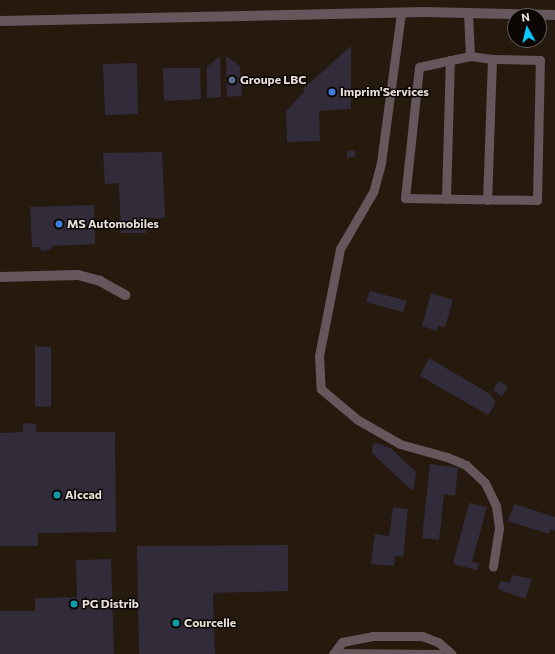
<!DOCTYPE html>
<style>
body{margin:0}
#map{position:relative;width:555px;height:654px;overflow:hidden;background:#261a0f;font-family:Commissioner,sans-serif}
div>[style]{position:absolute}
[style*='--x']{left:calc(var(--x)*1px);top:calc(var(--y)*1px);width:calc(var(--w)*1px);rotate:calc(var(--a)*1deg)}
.building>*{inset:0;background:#312b3a}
.service>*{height:9px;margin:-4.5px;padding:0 4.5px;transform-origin:4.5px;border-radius:4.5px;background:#65575b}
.minor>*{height:10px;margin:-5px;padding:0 5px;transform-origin:5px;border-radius:5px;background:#65575b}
.dots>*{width:11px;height:11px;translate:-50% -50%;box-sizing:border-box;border:2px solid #0b0603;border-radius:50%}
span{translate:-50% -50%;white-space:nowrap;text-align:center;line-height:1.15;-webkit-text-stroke:3px #0b0603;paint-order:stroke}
.poi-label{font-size:12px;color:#e7ded7;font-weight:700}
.left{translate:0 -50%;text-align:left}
.north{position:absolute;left:507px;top:8px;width:40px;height:40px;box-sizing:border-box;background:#0b0603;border:1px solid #635c58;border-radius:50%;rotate:352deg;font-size:11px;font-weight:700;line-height:16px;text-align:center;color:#e7ded7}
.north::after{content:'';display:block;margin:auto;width:14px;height:18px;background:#09cafa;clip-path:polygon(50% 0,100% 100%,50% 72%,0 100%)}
</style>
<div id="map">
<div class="building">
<i style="clip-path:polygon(351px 46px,351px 109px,319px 111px,320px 141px,287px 142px,286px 111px,305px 91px,303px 89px)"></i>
<i style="clip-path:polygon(220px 56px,221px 97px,207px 98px,207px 67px)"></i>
<i style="clip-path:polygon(226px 56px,240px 66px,242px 96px,227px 97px)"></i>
<i style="clip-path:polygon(137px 63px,138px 114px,105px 115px,103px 64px)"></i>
<i style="clip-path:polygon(163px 68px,200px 68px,201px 99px,164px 101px)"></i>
<i style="clip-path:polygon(355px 150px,355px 157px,347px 158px,347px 151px)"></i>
<i style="clip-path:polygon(162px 152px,165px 218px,146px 218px,146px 233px,121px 233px,119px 183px,105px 184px,103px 153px)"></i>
<i style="clip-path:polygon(94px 205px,95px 244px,52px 246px,50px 250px,42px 251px,39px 247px,32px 247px,30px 207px)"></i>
<i style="clip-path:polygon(370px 291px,407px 301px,403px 312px,366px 302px)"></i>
<i style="clip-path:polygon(431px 293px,453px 300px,445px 327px,438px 326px,437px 331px,422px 326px)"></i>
<i style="clip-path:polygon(35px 346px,51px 347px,51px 407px,35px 406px)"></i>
<i style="clip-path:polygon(429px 358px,490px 394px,496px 402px,488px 415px,420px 376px)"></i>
<i style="clip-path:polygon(499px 381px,508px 387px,502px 397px,493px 390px)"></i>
<i style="clip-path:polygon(23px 423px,36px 424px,36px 432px,115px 432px,116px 532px,38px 533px,38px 546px,0 546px,0 433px,23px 432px)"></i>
<i style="clip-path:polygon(377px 443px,392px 449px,416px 472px,414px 488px,411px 490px,372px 453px,373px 444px)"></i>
<i style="clip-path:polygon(430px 464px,458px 468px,455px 496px,444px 494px,439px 540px,422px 538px)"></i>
<i style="clip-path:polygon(469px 503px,487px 507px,472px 562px,479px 563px,477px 570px,453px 564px)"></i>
<i style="clip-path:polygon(514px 504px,555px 517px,555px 531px,551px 529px,549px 534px,508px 521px)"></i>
<i style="clip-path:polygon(393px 507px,408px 509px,403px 557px,395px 556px,394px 566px,371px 564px,375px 534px,389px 536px)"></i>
<i style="clip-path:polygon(288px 545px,288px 591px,213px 593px,215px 654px,139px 654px,137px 546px)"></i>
<i style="clip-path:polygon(111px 559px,114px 654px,0 654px,0 611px,35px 611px,35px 598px,77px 597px,76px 560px)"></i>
<i style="clip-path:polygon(512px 575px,532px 579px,525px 599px,498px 589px,500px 581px,510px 583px)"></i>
</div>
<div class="service">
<i style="--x:401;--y:13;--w:151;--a:97.6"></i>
<i style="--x:381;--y:163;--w:30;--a:105"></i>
<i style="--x:373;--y:192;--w:66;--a:120.1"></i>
<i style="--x:340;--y:249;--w:109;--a:101.1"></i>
<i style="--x:319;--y:356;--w:33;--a:87"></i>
<i style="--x:321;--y:389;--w:48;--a:40"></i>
<i style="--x:358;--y:420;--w:48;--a:29.7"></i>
<i style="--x:400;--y:444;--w:49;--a:15.5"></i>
<i style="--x:447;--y:457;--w:21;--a:23"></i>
<i style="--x:466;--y:465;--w:26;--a:43"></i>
<i style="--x:485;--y:483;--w:25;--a:64"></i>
<i style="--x:496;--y:506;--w:22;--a:82"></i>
<i style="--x:499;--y:528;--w:39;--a:99"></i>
<i style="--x:468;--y:13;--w:43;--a:87.3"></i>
<i style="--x:470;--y:56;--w:22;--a:8"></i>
<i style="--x:492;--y:59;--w:141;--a:92"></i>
<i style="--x:470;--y:56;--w:52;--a:167.8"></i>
<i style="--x:419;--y:67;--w:132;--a:96.1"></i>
<i style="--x:405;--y:198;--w:132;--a:0.9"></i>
<i style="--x:537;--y:200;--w:140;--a:-88.8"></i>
<i style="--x:540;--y:60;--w:48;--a:-178.8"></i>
<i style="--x:446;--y:199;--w:139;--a:-88.4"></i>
<i style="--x:334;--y:653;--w:105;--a:0.5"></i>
<i style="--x:333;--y:654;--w:15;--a:-53"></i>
<i style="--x:342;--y:642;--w:31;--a:-11"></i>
<i style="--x:372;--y:636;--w:50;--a:0"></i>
<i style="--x:422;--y:636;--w:17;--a:21"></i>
<i style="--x:438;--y:642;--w:18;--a:41"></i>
</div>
<div class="minor">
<i style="--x:0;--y:21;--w:424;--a:-1.2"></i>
<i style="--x:424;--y:12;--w:131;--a:1.3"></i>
<i style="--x:0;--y:277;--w:78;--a:-1.5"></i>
<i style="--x:78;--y:275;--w:23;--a:15"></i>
<i style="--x:100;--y:281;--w:29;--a:29"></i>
</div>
<div class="dots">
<i style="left:232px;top:80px;background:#5c6f8a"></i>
<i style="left:332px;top:92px;background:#3f7fe0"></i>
<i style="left:59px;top:224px;background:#3f7fe0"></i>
<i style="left:57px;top:495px;background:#0f9aa8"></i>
<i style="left:74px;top:604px;background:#0f9aa8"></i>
<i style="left:176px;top:623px;background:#0f9aa8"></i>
</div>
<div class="poi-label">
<span class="left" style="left:240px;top:80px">Groupe LBC</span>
<span class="left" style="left:340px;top:92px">Imprim'Services</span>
<span class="left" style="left:67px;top:224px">MS Automobiles</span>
<span class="left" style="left:65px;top:495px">Alccad</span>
<span class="left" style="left:82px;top:604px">PG Distrib</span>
<span class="left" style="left:184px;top:623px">Courcelle</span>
</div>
<div class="north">N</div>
</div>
